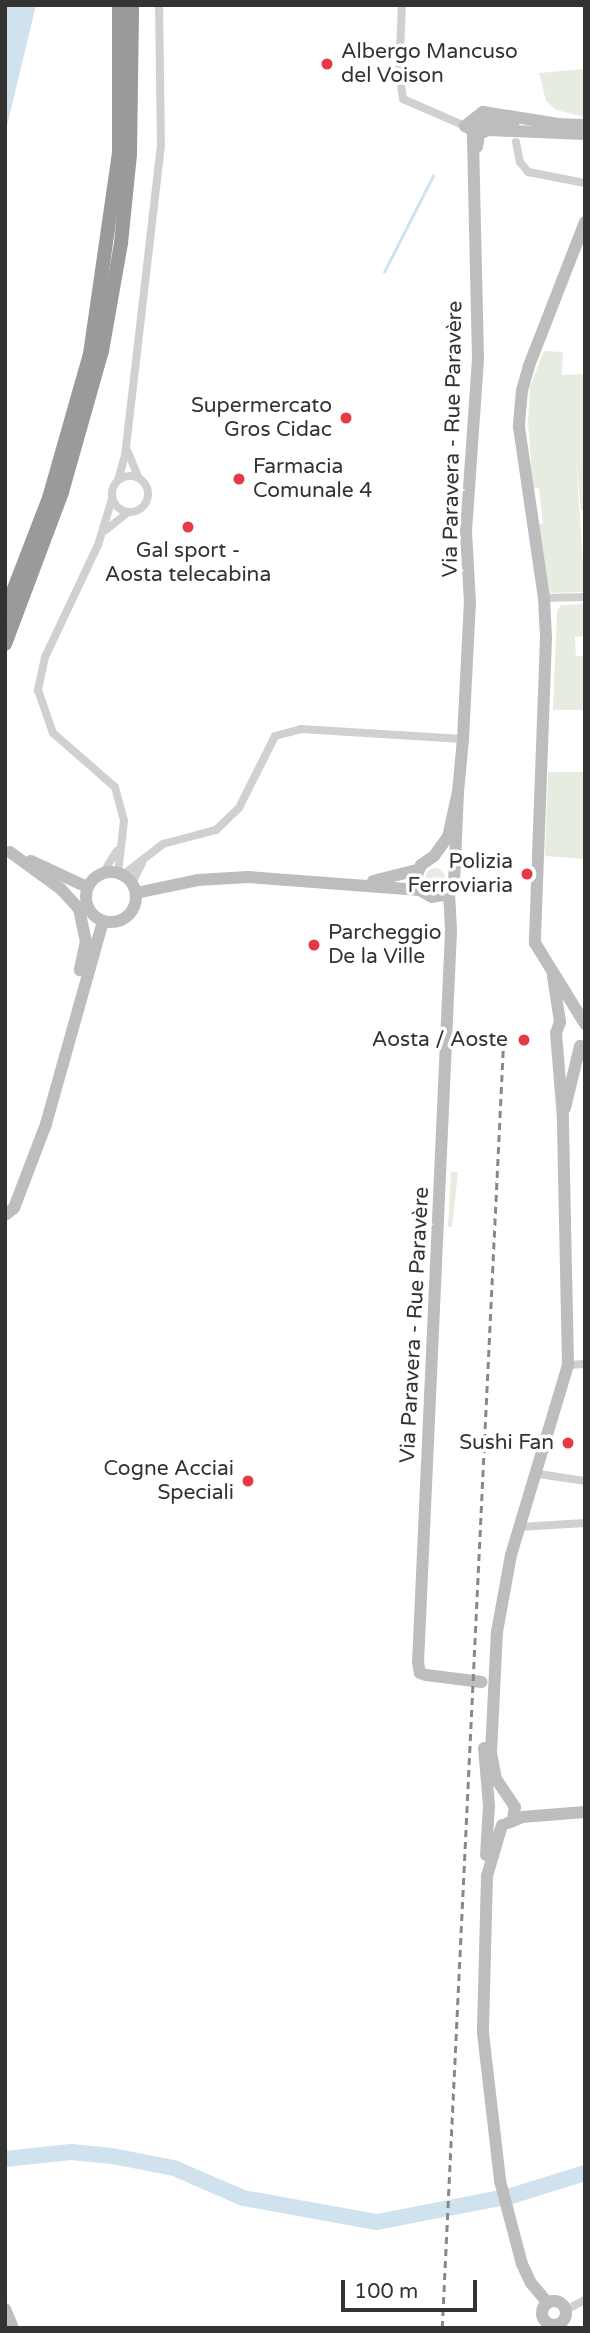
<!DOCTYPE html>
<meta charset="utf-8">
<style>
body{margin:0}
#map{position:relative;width:590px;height:2333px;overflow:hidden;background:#fff;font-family:"Varela Round",sans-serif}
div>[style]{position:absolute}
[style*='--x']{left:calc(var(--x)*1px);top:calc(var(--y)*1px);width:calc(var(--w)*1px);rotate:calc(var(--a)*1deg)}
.green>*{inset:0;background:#e6ecdf}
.round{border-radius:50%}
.water>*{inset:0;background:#cfe2ee}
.stream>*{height:2.5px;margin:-1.25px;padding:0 1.25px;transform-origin:1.25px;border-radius:1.25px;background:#cfe2ee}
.river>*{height:16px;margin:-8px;padding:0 8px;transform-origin:8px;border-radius:8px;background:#cfe2ee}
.street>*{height:8px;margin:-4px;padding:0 4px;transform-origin:4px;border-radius:4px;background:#d0d0d0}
.street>.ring{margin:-4px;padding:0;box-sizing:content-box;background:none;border:8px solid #d0d0d0;border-radius:50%}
.secondary>*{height:12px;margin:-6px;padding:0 6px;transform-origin:6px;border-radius:6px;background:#bdbdbd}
.secondary>.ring{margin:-6px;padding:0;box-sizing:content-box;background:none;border:12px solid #bdbdbd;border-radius:50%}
.highway>*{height:14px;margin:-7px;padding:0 7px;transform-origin:7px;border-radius:7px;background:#9a9a9a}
.rail>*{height:2.5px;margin-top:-1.25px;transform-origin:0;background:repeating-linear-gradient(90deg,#888 0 7px,transparent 0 12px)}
.dots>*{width:19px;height:19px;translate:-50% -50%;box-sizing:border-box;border:4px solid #fff;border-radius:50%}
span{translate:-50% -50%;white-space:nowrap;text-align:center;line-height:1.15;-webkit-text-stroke:7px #fff;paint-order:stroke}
.poi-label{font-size:21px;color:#333}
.left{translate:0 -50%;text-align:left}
.right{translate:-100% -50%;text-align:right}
.street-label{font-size:21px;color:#333}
.frame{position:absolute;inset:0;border:7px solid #333;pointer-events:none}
.scale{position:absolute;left:341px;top:2280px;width:136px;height:32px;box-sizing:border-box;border:4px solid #333;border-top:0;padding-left:9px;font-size:21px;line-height:24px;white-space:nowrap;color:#333;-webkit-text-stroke:5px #fff;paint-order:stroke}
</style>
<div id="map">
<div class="green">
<i style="clip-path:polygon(585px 69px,585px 117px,556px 110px,546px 101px,539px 73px)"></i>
<i style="clip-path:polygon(544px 351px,563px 352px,562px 375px,585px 374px,585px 510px,581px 511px,576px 459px,585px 592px,548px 593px,537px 525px,543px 523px,539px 488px,533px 488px,528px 422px,530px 386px)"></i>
<i style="clip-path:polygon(585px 604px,585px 636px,575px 637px,576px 656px,584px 656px,585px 710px,553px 710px,557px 611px,561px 605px)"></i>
<i style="clip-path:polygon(548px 772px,585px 772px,585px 859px,545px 856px)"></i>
<i class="round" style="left:425px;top:868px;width:20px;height:20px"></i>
<i style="clip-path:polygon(451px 1172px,458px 1172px,452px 1227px,448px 1227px)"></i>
</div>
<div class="water">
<i style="clip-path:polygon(5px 5px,36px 5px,5px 134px)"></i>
</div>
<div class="stream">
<i style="--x:384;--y:272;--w:108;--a:-63"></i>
</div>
<div class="river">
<i style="--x:5;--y:2159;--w:66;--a:-6.1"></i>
<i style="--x:71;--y:2152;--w:41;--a:5.6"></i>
<i style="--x:112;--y:2156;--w:63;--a:11"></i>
<i style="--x:174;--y:2168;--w:75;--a:23.5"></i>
<i style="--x:243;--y:2198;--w:136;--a:10.2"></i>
<i style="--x:377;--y:2222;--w:136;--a:-11"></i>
<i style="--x:511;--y:2196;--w:77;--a:-17.3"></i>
</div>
<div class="street">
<i style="--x:402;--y:5;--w:65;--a:92.6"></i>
<i style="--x:399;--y:70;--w:29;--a:82"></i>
<i style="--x:403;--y:99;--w:68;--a:23.5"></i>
<i style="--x:516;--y:142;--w:20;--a:79"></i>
<i style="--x:520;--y:162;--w:13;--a:51"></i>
<i style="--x:528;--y:172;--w:58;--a:10.9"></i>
<i style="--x:128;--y:452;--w:27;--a:68"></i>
<i class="ring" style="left:112px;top:476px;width:28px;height:28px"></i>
<i style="--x:118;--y:480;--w:25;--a:-74"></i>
<i style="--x:125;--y:456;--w:311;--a:-83.4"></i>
<i style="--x:161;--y:147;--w:142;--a:-90.8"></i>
<i style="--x:112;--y:499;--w:48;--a:106.9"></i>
<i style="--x:98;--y:545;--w:124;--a:115.3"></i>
<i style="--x:45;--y:657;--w:34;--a:102"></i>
<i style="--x:38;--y:690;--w:46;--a:70.8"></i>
<i style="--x:53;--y:733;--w:82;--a:41.1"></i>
<i style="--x:115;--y:787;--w:35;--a:75"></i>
<i style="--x:124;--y:821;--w:52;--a:96.6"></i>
<i style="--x:106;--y:530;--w:27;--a:-39"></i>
<i style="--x:544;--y:598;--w:41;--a:-1.4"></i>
<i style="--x:103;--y:873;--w:26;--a:-58"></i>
<i style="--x:123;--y:875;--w:51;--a:-37.8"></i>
<i style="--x:163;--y:844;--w:55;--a:-14.8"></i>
<i style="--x:216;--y:830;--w:32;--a:-44"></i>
<i style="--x:239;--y:808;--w:80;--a:-63.4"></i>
<i style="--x:275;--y:736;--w:27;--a:-15"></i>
<i style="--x:301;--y:729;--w:162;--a:3.5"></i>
<i style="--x:132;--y:883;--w:22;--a:-63"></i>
<i style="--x:568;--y:1365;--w:17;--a:-3"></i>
<i style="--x:539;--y:1474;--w:47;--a:8.7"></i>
<i style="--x:520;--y:1527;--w:65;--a:-3.5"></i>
<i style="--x:566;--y:2310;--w:21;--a:-28"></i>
</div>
<div class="secondary">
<i style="--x:554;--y:124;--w:31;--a:2"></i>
<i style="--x:473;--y:130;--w:17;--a:-31"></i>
<i style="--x:488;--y:121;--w:26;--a:2"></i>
<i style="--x:479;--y:134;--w:16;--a:-150"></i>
<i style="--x:465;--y:126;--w:23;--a:-38"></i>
<i style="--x:483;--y:112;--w:78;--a:8.9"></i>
<i style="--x:477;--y:147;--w:13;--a:-81"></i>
<i style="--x:479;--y:134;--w:10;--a:-24"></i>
<i style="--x:488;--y:130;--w:97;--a:2.4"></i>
<i style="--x:585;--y:222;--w:155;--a:111.3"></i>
<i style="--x:529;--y:366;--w:25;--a:106"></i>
<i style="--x:522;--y:390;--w:37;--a:95"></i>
<i style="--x:519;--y:427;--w:173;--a:81.7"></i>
<i style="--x:544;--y:598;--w:40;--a:87.1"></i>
<i style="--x:546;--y:638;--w:305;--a:92.1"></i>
<i style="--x:535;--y:943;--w:95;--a:58.3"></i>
<i style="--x:458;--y:792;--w:91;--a:92.5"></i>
<i style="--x:454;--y:883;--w:16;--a:130"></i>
<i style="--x:444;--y:895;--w:12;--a:171"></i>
<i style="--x:432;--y:897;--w:14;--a:-150"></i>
<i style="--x:420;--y:890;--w:14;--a:-107"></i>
<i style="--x:416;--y:877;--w:13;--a:-67"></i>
<i style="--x:421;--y:865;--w:16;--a:-35"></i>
<i style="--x:434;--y:856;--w:24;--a:-54"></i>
<i style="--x:448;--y:837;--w:46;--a:-77.5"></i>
<i style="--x:458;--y:792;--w:53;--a:-84.6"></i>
<i style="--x:463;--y:739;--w:136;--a:-87.1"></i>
<i style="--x:470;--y:603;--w:72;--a:-93.2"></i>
<i style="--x:466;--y:531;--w:172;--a:-86"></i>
<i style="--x:478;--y:359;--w:229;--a:-91.3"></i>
<i style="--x:10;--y:852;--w:63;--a:36"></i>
<i style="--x:61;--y:889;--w:27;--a:48"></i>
<i style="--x:79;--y:909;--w:33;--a:78"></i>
<i style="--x:86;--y:941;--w:30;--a:102"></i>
<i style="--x:31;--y:861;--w:62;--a:24.9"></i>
<i class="ring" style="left:86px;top:872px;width:38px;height:38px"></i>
<i style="--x:373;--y:881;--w:45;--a:-14"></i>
<i style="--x:449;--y:892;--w:39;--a:87"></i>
<i style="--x:451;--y:931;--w:732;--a:92.58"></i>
<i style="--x:418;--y:1662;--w:11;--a:80"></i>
<i style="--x:420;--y:1673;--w:6;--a:18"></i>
<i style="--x:426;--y:1675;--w:56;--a:7.1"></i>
<i style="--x:136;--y:893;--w:63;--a:-11.8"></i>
<i style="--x:198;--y:880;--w:50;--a:-3.4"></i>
<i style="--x:248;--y:877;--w:172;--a:4.3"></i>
<i style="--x:565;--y:1108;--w:64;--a:-76.4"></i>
<i style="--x:5;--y:1215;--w:11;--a:-38"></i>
<i style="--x:14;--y:1208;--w:90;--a:-69.1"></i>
<i style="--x:46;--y:1124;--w:211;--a:-74.3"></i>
<i style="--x:484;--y:1748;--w:57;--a:85"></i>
<i style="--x:489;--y:1805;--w:50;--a:93.4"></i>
<i style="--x:513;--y:1819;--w:12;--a:-81"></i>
<i style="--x:515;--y:1807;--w:34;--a:-124"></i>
<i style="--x:496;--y:1779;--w:26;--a:-101"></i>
<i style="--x:491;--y:1753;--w:121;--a:-87.2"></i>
<i style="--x:497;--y:1632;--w:78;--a:-79.7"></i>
<i style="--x:511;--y:1555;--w:198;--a:-73.3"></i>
<i style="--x:568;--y:1365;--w:247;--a:-91.2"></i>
<i style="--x:563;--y:1118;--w:85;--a:-94.7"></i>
<i style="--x:556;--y:1033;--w:12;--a:-70"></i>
<i style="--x:560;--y:1022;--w:47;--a:-98.7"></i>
<i style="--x:508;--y:1823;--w:15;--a:-23"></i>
<i style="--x:522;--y:1817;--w:63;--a:-4.5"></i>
<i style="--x:502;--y:1825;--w:53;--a:106.4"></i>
<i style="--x:487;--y:1876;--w:157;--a:91.5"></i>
<i style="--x:483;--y:2033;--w:149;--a:83.4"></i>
<i style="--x:500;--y:2181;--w:86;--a:75.2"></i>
<i style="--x:522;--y:2264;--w:21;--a:65"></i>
<i style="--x:531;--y:2283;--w:26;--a:50"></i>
<i class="ring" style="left:542px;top:2301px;width:12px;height:12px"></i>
<i style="--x:5;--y:2309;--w:21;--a:67"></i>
</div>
<div class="highway">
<i style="--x:5;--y:612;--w:122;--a:-68.9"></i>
<i style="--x:49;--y:498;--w:150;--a:-74.1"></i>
<i style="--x:90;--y:354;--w:204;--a:-81.8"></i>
<i style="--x:119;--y:152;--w:147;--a:-90"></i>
<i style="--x:5;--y:644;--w:162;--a:-69.4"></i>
<i style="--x:62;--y:492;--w:147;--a:-74.2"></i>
<i style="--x:102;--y:351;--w:110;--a:-80"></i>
<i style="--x:121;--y:243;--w:89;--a:-84.2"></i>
<i style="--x:130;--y:154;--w:149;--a:-89.2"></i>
</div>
<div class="rail">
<i style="--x:442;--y:2328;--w:1282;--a:-87.27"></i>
</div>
<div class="dots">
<i style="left:327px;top:64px;background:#e63946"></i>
<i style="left:346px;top:418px;background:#e63946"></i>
<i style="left:239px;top:479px;background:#e63946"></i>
<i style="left:188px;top:527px;background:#e63946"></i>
<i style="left:527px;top:874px;background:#e63946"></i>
<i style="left:314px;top:945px;background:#e63946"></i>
<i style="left:524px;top:1040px;background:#e63946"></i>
<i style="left:568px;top:1443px;background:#e63946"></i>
<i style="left:248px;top:1481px;background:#e63946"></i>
</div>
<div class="poi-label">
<span class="left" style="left:341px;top:64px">Albergo Mancuso<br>del Voison</span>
<span class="right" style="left:332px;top:418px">Supermercato<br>Gros Cidac</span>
<span class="left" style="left:253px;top:479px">Farmacia<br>Comunale 4</span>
<span style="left:188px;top:563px">Gal sport -<br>Aosta telecabina</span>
<span class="right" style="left:513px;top:874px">Polizia<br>Ferroviaria</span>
<span class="left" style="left:328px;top:945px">Parcheggio<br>De la Ville</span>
<span class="right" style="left:508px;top:1040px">Aosta / Aoste</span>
<span class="right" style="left:554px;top:1443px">Sushi Fan</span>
<span class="right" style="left:234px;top:1481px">Cogne Acciai<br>Speciali</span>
</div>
<div class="street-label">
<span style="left:453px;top:439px;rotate:-89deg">Via Paravera - Rue Paravère</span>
<span style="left:415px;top:1325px;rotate:-87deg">Via Paravera - Rue Paravère</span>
</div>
<div class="frame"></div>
<div class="scale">100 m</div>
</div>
